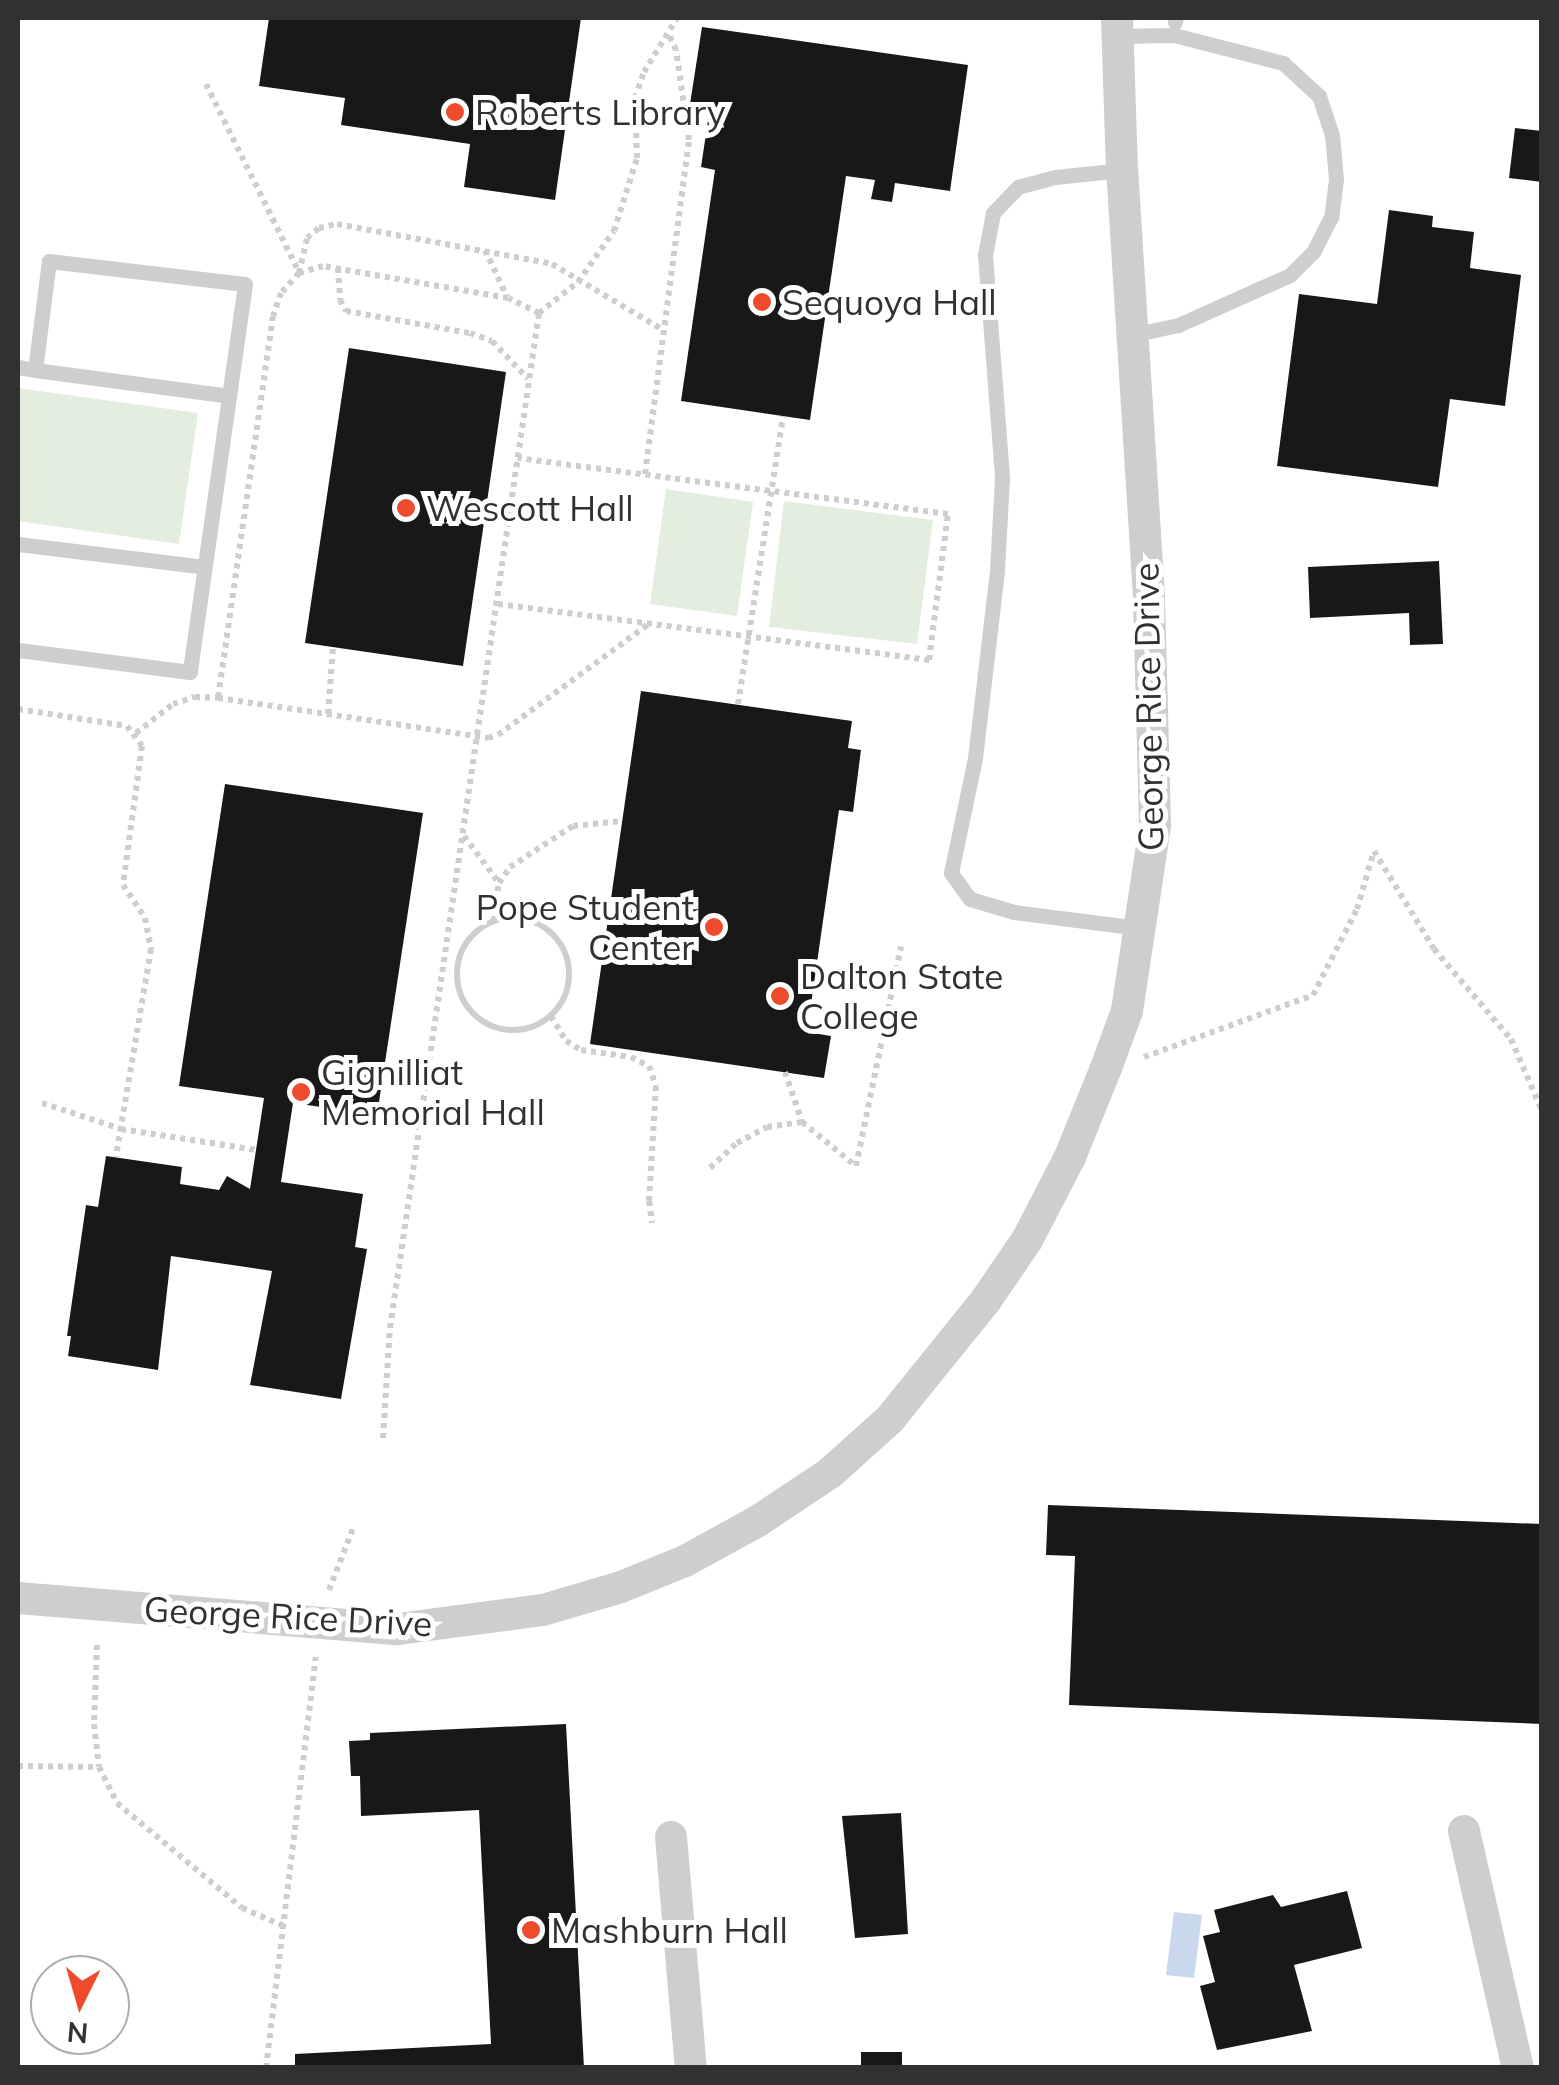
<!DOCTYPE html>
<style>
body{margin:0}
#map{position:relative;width:1559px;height:2085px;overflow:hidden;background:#fff;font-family:Mulish,sans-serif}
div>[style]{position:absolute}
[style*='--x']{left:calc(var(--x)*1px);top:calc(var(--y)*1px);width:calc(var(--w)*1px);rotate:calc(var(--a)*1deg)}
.green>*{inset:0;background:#e3eedf}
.water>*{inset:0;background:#cad8ee}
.building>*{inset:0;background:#181818}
.path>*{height:6px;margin-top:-3px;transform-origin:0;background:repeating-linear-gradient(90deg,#cecece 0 5px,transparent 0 10px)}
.path>.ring{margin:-3px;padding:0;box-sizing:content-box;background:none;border:6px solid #cecece;border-radius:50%}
.service>*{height:15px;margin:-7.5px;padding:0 7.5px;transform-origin:7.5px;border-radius:7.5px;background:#cecece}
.minor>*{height:32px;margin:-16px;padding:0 16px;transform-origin:16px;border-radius:16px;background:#cecece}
.dots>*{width:28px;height:28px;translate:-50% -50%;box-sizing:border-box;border:5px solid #fff;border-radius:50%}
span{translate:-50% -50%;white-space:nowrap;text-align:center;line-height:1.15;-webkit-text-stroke:10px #fff;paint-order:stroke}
.poi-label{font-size:35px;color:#313131}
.left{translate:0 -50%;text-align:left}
.right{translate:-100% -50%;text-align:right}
.street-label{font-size:35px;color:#313131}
.frame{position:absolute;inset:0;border:20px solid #313131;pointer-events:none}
.north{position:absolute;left:30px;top:1955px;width:100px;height:100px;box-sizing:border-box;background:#fff;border:2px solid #adadad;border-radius:50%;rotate:185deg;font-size:28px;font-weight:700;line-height:40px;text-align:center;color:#313131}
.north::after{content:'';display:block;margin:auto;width:35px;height:45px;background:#ee4b2d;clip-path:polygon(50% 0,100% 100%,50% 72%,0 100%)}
</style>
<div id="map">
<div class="green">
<i style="clip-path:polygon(18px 388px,198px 413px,179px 544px,18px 521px)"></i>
<i style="clip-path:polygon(666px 489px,753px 502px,737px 616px,650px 604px)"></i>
<i style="clip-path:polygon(784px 501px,933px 520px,917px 644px,769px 627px)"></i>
</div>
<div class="water">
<i style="clip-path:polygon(1174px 1912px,1202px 1915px,1194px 1978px,1166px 1975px)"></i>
</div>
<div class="building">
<i style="clip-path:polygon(269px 18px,581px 18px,555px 200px,464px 187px,470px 144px,341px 125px,345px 98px,259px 86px)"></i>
<i style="clip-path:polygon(702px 27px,968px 65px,950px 191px,895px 183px,892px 202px,871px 199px,875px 180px,846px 176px,810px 420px,681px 401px,715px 170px,701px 167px,709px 114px,724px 116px,725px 109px,690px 104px)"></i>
<i style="clip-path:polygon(1515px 128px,1542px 131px,1542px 182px,1509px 178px)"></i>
<i style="clip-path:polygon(1389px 210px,1433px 216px,1432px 227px,1474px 232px,1470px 268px,1521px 275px,1505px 406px,1450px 399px,1438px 487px,1277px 466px,1299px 294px,1377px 304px)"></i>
<i style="clip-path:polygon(349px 348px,506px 372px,463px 666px,305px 643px)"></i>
<i style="clip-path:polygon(1439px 561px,1443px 644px,1410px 645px,1409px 613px,1310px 618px,1308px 567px)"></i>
<i style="clip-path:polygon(641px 691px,852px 721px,848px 748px,861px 750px,853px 812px,839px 810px,807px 1032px,831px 1036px,824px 1078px,590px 1044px)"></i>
<i style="clip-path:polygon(225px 784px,423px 813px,377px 1115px,293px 1103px,281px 1182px,363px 1194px,355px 1247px,367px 1249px,341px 1399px,250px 1385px,272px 1271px,171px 1256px,158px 1370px,68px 1356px,71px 1336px,67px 1336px,86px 1205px,98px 1207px,106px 1156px,182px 1167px,180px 1184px,219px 1190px,227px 1176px,250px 1189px,264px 1098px,179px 1086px)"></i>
<i style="clip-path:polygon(1048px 1505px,1542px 1524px,1542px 1724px,1069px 1705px,1075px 1556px,1046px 1555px)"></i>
<i style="clip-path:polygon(566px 1724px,584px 2068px,295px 2068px,295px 2054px,491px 2044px,479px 1810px,361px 1816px,360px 1776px,351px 1776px,349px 1741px,370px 1740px,370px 1733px)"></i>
<i style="clip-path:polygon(901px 1813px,908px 1934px,855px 1938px,842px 1816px)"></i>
<i style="clip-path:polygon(1347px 1891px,1362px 1948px,1294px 1965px,1312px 2031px,1217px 2050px,1200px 1986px,1215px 1982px,1203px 1936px,1220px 1932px,1214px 1910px,1273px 1895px,1281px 1907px)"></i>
<i style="clip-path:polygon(861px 2052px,902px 2052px,902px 2068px,861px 2068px)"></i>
</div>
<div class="path">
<i style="--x:206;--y:84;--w:210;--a:63.7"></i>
<i style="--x:485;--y:250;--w:52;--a:64.9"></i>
<i style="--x:338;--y:268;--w:32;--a:86"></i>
<i style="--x:340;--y:300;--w:13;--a:61"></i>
<i style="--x:346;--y:311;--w:126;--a:10.1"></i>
<i style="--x:470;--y:333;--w:23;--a:20"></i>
<i style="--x:492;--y:341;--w:52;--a:46.5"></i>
<i style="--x:299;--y:273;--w:36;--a:-77"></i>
<i style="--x:307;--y:238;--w:16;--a:-40"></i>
<i style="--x:319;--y:228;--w:18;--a:-13"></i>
<i style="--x:337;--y:224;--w:219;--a:10.5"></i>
<i style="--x:552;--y:264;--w:129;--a:30.7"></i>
<i style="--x:539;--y:313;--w:34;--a:-154"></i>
<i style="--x:508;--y:298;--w:188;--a:-170.2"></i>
<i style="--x:323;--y:266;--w:25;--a:164"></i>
<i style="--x:299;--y:273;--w:27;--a:132"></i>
<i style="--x:281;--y:293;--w:24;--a:109"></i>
<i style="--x:273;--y:316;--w:386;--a:98.2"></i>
<i style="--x:218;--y:698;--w:273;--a:8.4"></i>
<i style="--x:488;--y:738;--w:10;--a:-17"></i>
<i style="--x:498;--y:735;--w:189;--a:-36.4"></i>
<i style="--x:645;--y:474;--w:337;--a:-82.5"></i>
<i style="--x:689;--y:140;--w:91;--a:-98.2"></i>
<i style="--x:676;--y:50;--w:19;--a:-115"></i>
<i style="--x:498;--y:604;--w:435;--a:7.4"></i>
<i style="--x:929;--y:660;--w:147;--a:-82.6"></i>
<i style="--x:948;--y:514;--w:434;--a:-172.6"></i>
<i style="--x:738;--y:704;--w:291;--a:-81.1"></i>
<i style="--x:18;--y:709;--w:110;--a:8.9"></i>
<i style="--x:127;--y:726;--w:25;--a:53"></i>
<i style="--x:142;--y:746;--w:140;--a:97.8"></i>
<i style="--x:123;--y:885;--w:40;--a:56"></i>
<i style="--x:145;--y:918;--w:32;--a:79"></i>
<i style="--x:151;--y:949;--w:211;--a:99.6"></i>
<i style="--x:328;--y:714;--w:66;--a:-85.7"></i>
<i style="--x:136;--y:733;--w:47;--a:-38.1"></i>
<i style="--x:173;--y:704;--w:23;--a:-18"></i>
<i style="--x:195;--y:697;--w:23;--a:2"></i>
<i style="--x:464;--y:836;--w:59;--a:53.3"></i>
<i class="ring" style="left:457px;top:918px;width:106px;height:106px"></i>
<i style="--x:494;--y:921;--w:38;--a:-83"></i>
<i style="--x:499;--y:883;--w:19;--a:-55"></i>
<i style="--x:510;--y:867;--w:75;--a:-33.1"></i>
<i style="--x:573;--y:826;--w:49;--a:-5.8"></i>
<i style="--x:551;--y:1016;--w:29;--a:59"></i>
<i style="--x:566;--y:1041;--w:17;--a:31"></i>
<i style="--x:581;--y:1050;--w:50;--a:8"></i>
<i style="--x:631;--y:1057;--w:20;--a:27"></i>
<i style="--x:649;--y:1066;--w:21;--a:71"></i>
<i style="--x:656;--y:1086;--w:115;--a:93.5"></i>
<i style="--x:649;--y:1201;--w:22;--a:82"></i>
<i style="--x:1144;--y:1057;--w:180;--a:-20.1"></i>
<i style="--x:1313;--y:995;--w:97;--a:-62.9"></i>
<i style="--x:1357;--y:909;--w:60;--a:-73.7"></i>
<i style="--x:1374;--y:851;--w:115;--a:58.5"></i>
<i style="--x:1434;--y:949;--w:118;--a:49.5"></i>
<i style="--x:1511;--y:1039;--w:78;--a:66.7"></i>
<i style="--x:785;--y:1072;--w:53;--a:71.2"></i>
<i style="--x:802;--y:1122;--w:70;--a:39.2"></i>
<i style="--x:856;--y:1166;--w:224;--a:-78.4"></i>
<i style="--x:42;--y:1103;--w:83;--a:18.2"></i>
<i style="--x:121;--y:1129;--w:137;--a:8.8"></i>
<i style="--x:710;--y:1168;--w:37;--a:-43"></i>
<i style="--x:737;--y:1143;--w:34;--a:-28"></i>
<i style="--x:767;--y:1127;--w:35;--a:-8"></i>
<i style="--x:383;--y:1438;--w:110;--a:-86.4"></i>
<i style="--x:390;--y:1328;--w:1026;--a:-81.65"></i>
<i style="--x:539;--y:313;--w:50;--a:-38.5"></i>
<i style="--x:578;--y:282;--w:62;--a:-54.8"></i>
<i style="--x:614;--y:231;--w:77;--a:-72.5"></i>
<i style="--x:637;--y:158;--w:60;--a:-91.9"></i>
<i style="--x:635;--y:98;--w:28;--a:-71"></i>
<i style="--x:644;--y:72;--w:63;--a:-58.6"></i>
<i style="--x:329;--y:1590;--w:69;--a:-68.7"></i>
<i style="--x:97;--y:1645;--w:79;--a:92.2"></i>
<i style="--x:94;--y:1724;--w:43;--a:83.4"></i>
<i style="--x:99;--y:1767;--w:40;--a:63.4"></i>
<i style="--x:117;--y:1803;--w:163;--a:40"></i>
<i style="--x:242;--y:1908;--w:46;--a:23.2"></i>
<i style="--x:18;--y:1766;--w:81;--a:0.7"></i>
<i style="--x:266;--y:2068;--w:414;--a:-83.1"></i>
</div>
<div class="service">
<i style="--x:1175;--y:22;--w:4;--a:-76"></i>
<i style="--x:1117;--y:36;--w:57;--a:-1"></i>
<i style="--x:1174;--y:35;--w:113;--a:14.4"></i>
<i style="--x:1283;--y:63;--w:49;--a:42.5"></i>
<i style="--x:1319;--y:96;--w:41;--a:71.6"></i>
<i style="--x:1332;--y:135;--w:44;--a:84.8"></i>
<i style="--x:1336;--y:179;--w:38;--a:97"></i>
<i style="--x:1331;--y:217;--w:38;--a:117"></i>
<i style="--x:1314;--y:251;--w:34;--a:135"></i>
<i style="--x:1290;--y:275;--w:123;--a:155.9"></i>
<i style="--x:1178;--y:325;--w:47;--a:167.7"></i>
<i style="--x:1122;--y:170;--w:67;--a:174"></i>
<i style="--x:1055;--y:177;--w:38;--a:165"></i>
<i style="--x:1018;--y:187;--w:36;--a:134"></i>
<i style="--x:993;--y:213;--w:43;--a:100.8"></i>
<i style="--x:985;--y:255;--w:224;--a:85.6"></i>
<i style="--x:1002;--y:478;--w:93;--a:93.1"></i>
<i style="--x:997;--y:571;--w:188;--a:96.7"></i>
<i style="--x:975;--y:758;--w:117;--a:101.8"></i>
<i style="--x:951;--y:873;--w:32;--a:54"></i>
<i style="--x:970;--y:899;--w:46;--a:16.5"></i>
<i style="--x:1014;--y:912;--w:126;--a:7.3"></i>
<i style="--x:18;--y:367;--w:17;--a:10"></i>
<i style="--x:35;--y:370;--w:110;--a:-82.7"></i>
<i style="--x:49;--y:261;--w:197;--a:6.7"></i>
<i style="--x:245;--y:284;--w:392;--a:98.1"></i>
<i style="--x:190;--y:672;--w:173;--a:-172.7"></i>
<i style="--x:35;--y:370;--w:196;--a:7.6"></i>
<i style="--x:18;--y:544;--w:188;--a:7"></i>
</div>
<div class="minor">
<i style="--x:18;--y:1598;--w:381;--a:4.7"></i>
<i style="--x:398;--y:1629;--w:146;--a:-7.5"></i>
<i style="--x:543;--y:1610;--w:81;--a:-16.4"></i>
<i style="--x:621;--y:1587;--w:69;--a:-22.1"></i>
<i style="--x:685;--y:1561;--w:83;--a:-28.7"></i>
<i style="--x:758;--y:1521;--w:87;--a:-33.7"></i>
<i style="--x:830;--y:1473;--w:81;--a:-42"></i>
<i style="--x:890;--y:1419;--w:153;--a:-51.1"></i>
<i style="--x:986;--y:1300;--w:73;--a:-55.7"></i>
<i style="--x:1027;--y:1240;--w:93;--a:-62.6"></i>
<i style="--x:1070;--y:1157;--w:96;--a:-68"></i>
<i style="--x:1106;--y:1068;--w:61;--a:-69.8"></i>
<i style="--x:1127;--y:1011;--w:188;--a:-81.4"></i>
<i style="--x:1155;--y:825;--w:228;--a:-91.5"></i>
<i style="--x:1149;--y:597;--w:428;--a:-93.6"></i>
<i style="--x:1122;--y:170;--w:152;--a:-91.9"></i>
<i style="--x:1464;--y:1831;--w:243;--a:77.2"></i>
<i style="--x:671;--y:1837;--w:232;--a:85.1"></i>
</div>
<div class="dots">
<i style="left:455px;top:112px;background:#ee4b2d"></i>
<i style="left:762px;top:302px;background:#ee4b2d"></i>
<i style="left:406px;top:508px;background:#ee4b2d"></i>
<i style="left:714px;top:927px;background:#ee4b2d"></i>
<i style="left:780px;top:996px;background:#ee4b2d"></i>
<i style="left:301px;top:1092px;background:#ee4b2d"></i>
<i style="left:531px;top:1930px;background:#ee4b2d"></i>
</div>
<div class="poi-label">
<span class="left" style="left:475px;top:112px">Roberts Library</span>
<span class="left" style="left:782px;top:302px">Sequoya Hall</span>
<span class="left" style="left:426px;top:508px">Wescott Hall</span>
<span class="right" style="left:694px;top:927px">Pope Student<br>Center</span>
<span class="left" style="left:800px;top:996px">Dalton State<br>College</span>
<span class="left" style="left:321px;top:1092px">Gignilliat<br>Memorial Hall</span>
<span class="left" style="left:551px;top:1930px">Mashburn Hall</span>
</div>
<div class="street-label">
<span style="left:1148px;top:707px;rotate:-91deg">George Rice Drive</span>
<span style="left:288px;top:1616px;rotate:3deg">George Rice Drive</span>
</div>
<div class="frame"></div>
<div class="north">N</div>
</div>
